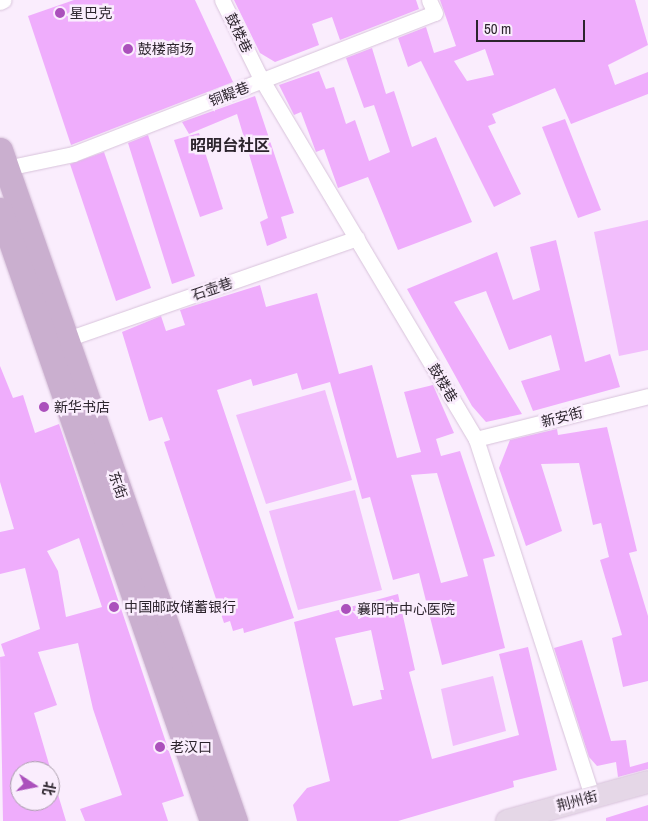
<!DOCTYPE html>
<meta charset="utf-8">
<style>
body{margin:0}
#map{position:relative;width:648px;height:821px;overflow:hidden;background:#faedfd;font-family:"Archivo Narrow","Noto Sans SC",sans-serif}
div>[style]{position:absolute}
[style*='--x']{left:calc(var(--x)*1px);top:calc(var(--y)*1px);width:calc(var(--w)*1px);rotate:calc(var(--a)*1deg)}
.green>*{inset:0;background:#f2befc}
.building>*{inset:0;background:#efadfc}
.roads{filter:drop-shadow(0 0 1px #d8c3db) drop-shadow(0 0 1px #d8c3db)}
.street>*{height:15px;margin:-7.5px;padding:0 7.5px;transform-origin:7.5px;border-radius:7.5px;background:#fff}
.secondary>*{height:22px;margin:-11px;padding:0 11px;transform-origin:11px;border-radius:11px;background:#e5d7e7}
.primary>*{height:25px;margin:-12.5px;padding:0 12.5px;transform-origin:12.5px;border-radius:12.5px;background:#caafcf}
.dots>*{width:14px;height:14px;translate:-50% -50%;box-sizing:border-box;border:2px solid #faedfd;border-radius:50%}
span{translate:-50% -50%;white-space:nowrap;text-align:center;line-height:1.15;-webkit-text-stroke:5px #faedfd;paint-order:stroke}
.poi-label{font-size:14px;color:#2c242d}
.left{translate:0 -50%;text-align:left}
.street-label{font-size:14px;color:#2c242d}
.quarter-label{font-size:16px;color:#2c242d;font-weight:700}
.north{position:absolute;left:10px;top:761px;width:50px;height:50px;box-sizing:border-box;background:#faedfd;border:1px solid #a89daa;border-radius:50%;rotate:101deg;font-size:14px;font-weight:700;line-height:20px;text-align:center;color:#2c242d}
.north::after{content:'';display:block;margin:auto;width:18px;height:22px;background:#ab50bc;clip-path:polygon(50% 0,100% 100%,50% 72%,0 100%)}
.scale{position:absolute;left:476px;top:20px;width:109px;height:22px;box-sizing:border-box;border:2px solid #2c242d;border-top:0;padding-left:6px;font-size:15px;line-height:18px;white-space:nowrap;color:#2c242d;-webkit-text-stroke:4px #faedfd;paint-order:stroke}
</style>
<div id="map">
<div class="green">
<i style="clip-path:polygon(648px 220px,648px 350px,619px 356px,594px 232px)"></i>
<i style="clip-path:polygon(325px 390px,352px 480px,266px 504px,236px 415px)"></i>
<i style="clip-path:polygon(355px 490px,382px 590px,298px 610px,269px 511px)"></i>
<i style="clip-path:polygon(493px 676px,506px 731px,453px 746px,441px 689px)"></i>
</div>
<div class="building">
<i style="clip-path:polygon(74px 0,195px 0,233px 82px,71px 145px,28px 16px)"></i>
<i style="clip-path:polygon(234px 0,416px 0,419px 9px,340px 40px,332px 17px,312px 24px,319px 45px,275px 62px,260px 53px)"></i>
<i style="clip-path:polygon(evenodd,440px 0,635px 0,648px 45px,608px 65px,615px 85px,648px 72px,648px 94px,571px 124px,555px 88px,492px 114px,496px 123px,488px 126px,521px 194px,494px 207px,421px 61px,408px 67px,398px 38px,426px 27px,434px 53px,456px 46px,440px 0,485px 49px,494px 75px,467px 81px,454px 61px,485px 49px)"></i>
<i style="clip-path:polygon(372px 48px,386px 94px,394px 91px,412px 147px,436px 137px,472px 222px,398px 250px,368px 177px,338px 188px,324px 149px,316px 152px,301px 112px,294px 115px,279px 85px,319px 71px,326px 89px,334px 87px,346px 124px,355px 120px,369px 161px,390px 152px,374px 105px,364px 108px,346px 58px)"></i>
<i style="clip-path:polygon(255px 96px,294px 213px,281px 217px,287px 238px,267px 246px,260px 222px,268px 218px,237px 114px,189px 134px,182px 122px)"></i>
<i style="clip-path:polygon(565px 119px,601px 210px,578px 218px,542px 127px)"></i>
<i style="clip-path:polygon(199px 133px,223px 209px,200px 217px,174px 140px)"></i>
<i style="clip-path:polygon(148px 135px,195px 276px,172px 284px,128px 143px)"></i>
<i style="clip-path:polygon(104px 152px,151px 288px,116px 301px,70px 164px)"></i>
<i style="clip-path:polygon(556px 240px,585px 362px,610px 354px,620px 387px,533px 411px,521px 381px,560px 370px,551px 335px,509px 350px,486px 291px,454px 302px,522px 414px,486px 422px,472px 406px,407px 289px,497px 252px,513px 300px,540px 290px,530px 247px)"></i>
<i style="clip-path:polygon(evenodd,260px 285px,266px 307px,317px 293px,339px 374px,372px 365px,397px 458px,421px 452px,404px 392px,433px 385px,454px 433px,436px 439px,441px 456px,460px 451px,495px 556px,483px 559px,505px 648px,442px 665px,419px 573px,393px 580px,370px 497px,362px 499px,330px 382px,302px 390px,297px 373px,253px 386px,251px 379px,217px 390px,294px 618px,244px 633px,243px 628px,233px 631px,230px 621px,224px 623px,164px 442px,170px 440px,162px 417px,149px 421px,122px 332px,161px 316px,166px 331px,185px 325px,180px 310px,260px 285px,437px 473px,468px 576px,441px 583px,411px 475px,437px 473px)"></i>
<i style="clip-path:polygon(evenodd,0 366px,13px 398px,23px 395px,35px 433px,59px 424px,184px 796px,162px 803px,168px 821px,85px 821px,80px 809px,122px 795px,93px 709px,78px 643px,38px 652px,57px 705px,34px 713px,51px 771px,20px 771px,20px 801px,50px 801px,50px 778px,53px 778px,66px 821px,3px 821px,0 657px,5px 656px,1px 644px,40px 629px,25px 568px,0 574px,0 532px,14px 529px,0 482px,0 366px,79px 538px,102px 607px,66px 617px,58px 571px,47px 551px,79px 538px)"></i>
<i style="clip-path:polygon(607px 427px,637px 551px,629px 553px,648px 616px,648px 681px,623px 687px,612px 638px,622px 635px,600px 560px,609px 557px,601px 523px,593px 525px,579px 463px,541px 464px,562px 531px,526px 546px,499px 468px,510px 440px,557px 429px,558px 435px)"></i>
<i style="clip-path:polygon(evenodd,398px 594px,415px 670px,409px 672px,432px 759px,519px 735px,499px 654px,528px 647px,557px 770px,513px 781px,514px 787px,398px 821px,297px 821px,293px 805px,307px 788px,330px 781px,294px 622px,398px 594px,371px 630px,384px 690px,380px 690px,382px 699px,353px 706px,335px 638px,371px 630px)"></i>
<i style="clip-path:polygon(582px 640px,611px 741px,626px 740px,630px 767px,648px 762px,648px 769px,618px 777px,616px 762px,597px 766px,589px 757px,554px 648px)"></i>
<i style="clip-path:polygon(648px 805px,648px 821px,606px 821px,606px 818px)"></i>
</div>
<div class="roads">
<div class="street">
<i style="--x:222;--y:0;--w:84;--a:63.7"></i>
<i style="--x:259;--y:75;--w:424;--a:59.2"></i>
<i style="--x:476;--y:439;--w:376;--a:72"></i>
<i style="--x:0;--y:2;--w:4;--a:-27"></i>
<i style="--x:6;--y:168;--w:68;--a:-11.8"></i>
<i style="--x:73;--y:154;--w:388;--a:-21.3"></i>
<i style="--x:435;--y:13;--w:14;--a:-115"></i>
<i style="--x:67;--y:339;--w:307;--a:-19.2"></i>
<i style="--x:476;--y:439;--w:177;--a:-14"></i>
</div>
<div class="secondary">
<i style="--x:507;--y:821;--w:146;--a:-15.5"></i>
</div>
<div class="primary">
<i style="--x:0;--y:150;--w:711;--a:70.7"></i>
<i style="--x:0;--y:210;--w:647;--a:70.86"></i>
</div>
</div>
<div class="dots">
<i style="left:60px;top:13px;background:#ab50bc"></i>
<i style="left:128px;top:49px;background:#ab50bc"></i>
<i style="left:44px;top:407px;background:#ab50bc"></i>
<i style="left:114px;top:607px;background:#ab50bc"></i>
<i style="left:346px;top:609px;background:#ab50bc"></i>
<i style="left:160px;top:747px;background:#ab50bc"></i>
</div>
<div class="poi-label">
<span class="left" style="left:70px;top:13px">星巴克</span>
<span class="left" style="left:138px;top:49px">鼓楼商场</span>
<span class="left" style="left:54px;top:407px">新华书店</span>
<span class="left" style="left:124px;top:607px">中国邮政储蓄银行</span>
<span class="left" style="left:357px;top:609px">襄阳市中心医院</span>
<span class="left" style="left:170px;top:747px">老汉口</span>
</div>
<div class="street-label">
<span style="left:239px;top:33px;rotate:64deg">鼓楼巷</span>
<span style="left:229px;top:94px;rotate:-21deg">铜鞮巷</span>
<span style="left:212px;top:289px;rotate:-19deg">石壶巷</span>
<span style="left:443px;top:383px;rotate:59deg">鼓楼巷</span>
<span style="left:562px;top:417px;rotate:-14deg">新安街</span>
<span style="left:118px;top:485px;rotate:71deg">东街</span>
<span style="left:577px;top:801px;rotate:-15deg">荆州街</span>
</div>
<div class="quarter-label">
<span style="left:230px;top:145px">昭明台社区</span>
</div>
<div class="north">北</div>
<div class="scale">50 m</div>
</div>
